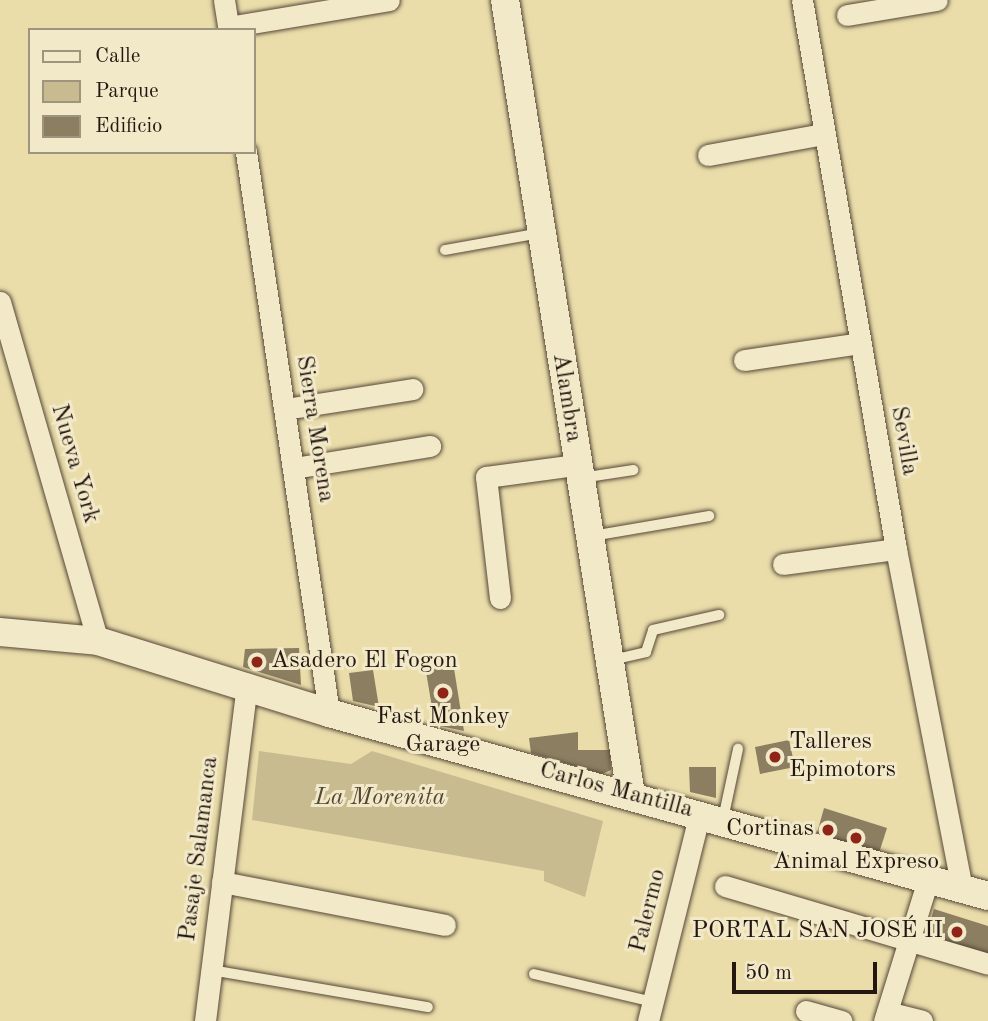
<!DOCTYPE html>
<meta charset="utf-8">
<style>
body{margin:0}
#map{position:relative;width:988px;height:1021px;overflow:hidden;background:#eaddaa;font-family:"Old Standard TT",serif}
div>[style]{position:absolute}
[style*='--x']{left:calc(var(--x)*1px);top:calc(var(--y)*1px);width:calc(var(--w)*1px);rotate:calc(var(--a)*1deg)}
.green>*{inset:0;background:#c8bb90}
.building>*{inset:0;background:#8b7e61}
.roads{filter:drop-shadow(0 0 2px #564838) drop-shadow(0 0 2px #564838)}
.lane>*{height:10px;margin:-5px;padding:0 5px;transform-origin:5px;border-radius:5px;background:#f1e9c8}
.street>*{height:21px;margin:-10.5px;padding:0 10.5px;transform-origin:10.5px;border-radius:10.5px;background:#f1e9c8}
.secondary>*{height:28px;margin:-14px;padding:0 14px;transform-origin:14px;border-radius:14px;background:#f1e9c8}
.dots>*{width:19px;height:19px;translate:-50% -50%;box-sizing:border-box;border:4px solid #f1e9c8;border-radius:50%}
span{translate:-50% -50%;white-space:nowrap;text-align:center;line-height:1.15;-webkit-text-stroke:6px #f1e9c8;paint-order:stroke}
.street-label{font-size:24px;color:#241712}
.poi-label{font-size:24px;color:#241712}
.left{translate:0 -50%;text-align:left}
.right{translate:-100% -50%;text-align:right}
.park-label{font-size:24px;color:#554838;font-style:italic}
.legend{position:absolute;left:28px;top:28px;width:228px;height:126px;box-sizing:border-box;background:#f1e9c8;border:2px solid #9f957f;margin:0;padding:9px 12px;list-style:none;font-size:21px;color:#241712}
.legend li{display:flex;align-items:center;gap:14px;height:35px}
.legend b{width:35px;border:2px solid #9f957f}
.scale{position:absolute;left:732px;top:962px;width:145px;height:32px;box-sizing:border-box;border:4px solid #241712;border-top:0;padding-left:9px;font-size:21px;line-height:24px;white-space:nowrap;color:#241712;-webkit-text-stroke:5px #f1e9c8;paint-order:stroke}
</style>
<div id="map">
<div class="green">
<i style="clip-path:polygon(259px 751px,351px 764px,372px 751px,603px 821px,585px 897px,544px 881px,544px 871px,252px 820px)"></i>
</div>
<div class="building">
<i style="clip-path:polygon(299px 648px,301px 685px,243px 667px,245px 649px)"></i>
<i style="clip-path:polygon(452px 656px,464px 731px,435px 725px,424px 660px)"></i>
<i style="clip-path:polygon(373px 670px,379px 707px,353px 701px,349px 673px)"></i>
<i style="clip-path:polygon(578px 732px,578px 750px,610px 750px,611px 770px,602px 774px,531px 753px,529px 738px)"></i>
<i style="clip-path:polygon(789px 740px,795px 767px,760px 774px,755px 747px)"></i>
<i style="clip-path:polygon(689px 767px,716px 767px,716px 798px,690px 792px)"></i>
<i style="clip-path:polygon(824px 808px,887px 828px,879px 853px,817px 833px)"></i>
<i style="clip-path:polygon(934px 909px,988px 926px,988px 958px,925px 938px)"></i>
</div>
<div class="roads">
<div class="lane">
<i style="--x:445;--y:250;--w:97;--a:-10.1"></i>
<i style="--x:581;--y:478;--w:53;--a:-8.7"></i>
<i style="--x:592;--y:536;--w:119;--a:-9.7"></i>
<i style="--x:612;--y:660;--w:35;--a:-13"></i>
<i style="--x:646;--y:652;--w:23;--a:-72"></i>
<i style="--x:653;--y:630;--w:68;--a:-12.8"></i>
<i style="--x:723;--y:819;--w:72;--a:-77.9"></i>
<i style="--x:211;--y:970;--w:220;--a:9.7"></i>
<i style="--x:534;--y:974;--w:122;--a:13.2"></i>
</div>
<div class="street">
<i style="--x:224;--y:0;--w:30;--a:81"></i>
<i style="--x:802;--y:0;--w:557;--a:80.28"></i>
<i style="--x:896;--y:549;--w:346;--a:79"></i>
<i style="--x:847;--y:15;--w:91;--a:-9.5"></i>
<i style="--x:228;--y:27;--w:163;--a:-9.5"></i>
<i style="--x:246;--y:152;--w:567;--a:81.58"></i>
<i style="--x:708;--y:155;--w:117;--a:-10.3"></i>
<i style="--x:0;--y:302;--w:353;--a:73.9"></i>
<i style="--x:744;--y:360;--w:117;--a:-8.3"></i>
<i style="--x:285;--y:409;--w:129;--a:-8.9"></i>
<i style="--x:294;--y:468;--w:138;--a:-9.2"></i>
<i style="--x:783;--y:564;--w:114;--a:-7.6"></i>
<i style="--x:500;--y:598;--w:122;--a:-96.6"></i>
<i style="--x:486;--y:477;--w:91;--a:-7.6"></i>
<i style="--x:222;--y:882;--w:227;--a:10.9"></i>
<i style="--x:725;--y:886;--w:274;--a:16.5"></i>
<i style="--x:806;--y:1011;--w:37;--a:16"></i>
<i style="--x:887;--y:1012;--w:36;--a:14"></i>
<i style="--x:205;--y:1021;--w:340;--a:-82.9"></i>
<i style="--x:648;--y:1021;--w:214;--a:-76"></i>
<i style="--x:884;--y:1021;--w:148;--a:-72.7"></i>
</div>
<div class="secondary">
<i style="--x:505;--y:0;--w:805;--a:80.99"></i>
<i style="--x:0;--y:632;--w:98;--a:5.2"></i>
<i style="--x:98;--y:641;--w:242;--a:17.3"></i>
<i style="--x:329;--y:713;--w:684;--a:15.52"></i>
</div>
</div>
<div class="dots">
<i style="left:257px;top:662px;background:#8f2418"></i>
<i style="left:443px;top:693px;background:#8f2418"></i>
<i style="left:775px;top:757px;background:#8f2418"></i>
<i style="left:828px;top:830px;background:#8f2418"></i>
<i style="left:856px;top:838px;background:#8f2418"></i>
<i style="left:957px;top:932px;background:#8f2418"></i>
</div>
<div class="street-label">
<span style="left:566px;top:398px;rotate:81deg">Alambra</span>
<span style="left:314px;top:429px;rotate:81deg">Sierra Morena</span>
<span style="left:903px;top:441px;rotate:80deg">Sevilla</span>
<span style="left:74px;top:464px;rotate:74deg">Nueva York</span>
<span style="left:616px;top:791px;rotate:15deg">Carlos Mantilla</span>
<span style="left:200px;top:849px;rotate:-83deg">Pasaje Salamanca</span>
<span style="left:649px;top:911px;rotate:-76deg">Palermo</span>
</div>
<div class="poi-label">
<span class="left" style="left:271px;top:662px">Asadero El Fogon</span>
<span style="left:443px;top:732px">Fast Monkey<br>Garage</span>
<span class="left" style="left:789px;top:757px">Talleres<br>Epimotors</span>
<span class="right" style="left:814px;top:830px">Cortinas</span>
<span style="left:856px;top:863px">Animal Expreso</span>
<span class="right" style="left:943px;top:932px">PORTAL SAN JOSÉ II</span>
</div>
<div class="park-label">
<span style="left:380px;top:799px">La Morenita</span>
</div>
<ul class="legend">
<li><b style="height:9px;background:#f1e9c8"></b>Calle</li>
<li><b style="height:19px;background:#c8bb90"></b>Parque</li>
<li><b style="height:19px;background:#8b7e61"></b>Edificio</li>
</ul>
<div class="scale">50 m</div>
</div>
